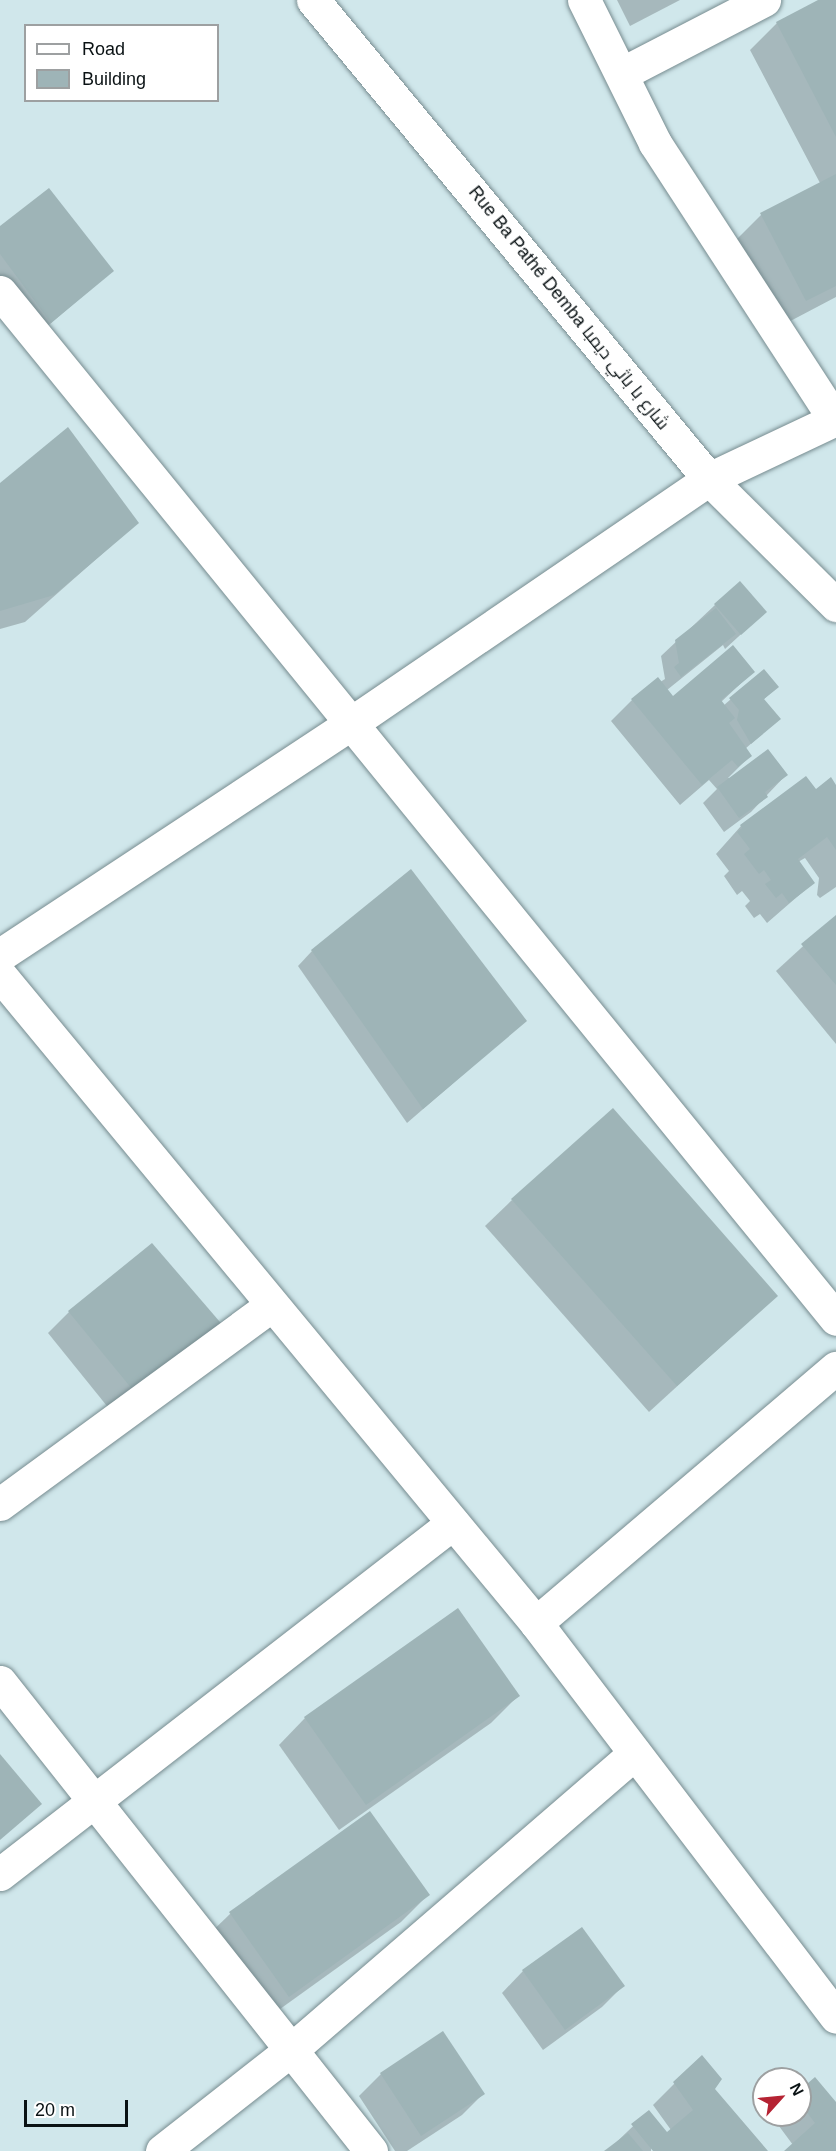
<!DOCTYPE html>
<meta charset="utf-8">
<style>
body{margin:0}
#map{position:relative;width:836px;height:2151px;overflow:hidden;background:#d0e7eb;font-family:Arial,Cairo,sans-serif}
div>[style]{position:absolute}
[style*='--x']{left:calc(var(--x)*1px);top:calc(var(--y)*1px);width:calc(var(--w)*1px);rotate:calc(var(--a)*1deg)}
.shadow>*{inset:0;background:#0003}
.building>*{inset:0;background:#9eb4b7}
.roads{filter:drop-shadow(0 0 2px #778c90) drop-shadow(0 0 2px #778c90)}
.minor>*{height:33px;margin:-16.5px;padding:0 16.5px;transform-origin:16.5px;border-radius:16.5px;background:#fff}
.tertiary>*{height:33px;margin:-16.5px;padding:0 16.5px;transform-origin:16.5px;border-radius:16.5px;background:#fff}
span{translate:-50% -50%;white-space:nowrap;text-align:center;line-height:1.15;-webkit-text-stroke:4.5px #fff;paint-order:stroke}
.street-label{font-size:18px;color:#0a1214}
.legend{position:absolute;left:24px;top:24px;width:195px;height:78px;box-sizing:border-box;background:#fff;border:2px solid #9da0a1;margin:0;padding:8px 10px;list-style:none;font-size:18px;color:#0a1214}
.legend li{display:flex;align-items:center;gap:12px;height:30px}
.legend b{width:30px;border:2px solid #9da0a1}
.north{position:absolute;left:752px;top:2067px;width:60px;height:60px;box-sizing:border-box;background:#fff;border:2px solid #9da0a1;border-radius:50%;rotate:63deg;font-size:16px;font-weight:700;line-height:24px;text-align:center;color:#0a1214}
.north::after{content:'';display:block;margin:auto;width:21px;height:27px;background:#b52333;clip-path:polygon(50% 0,100% 100%,50% 72%,0 100%)}
.scale{position:absolute;left:24px;top:2100px;width:104px;height:27px;box-sizing:border-box;border:3px solid #0a1214;border-top:0;padding-left:8px;font-size:18px;line-height:21px;white-space:nowrap;color:#0a1214;-webkit-text-stroke:4px #fff;paint-order:stroke}
</style>
<div id="map">
<div class="shadow">
<i style="clip-path:polygon(617px 0,680px 0,630px 26px)"></i>
<i style="clip-path:polygon(821px 0,836px 0,836px 297px,779px 327px,735px 241px,761px 215px,820px 183px,750px 50px,777px 23px)"></i>
<i style="clip-path:polygon(0 228px,112px 271px,36px 336px,0 289px)"></i>
<i style="clip-path:polygon(0 485px,137px 523px,25px 622px,0 629px)"></i>
<i style="clip-path:polygon(715px 605px,765px 612px,725px 649px,723px 645px,667px 690px,673px 698px,753px 672px,721px 702px,723px 706px,763px 671px,777px 687px,763px 700px,779px 719px,745px 749px,750px 756px,728px 778px,786px 775px,751px 812px,724px 832px,703px 803px,717px 789px,709px 780px,680px 805px,611px 721px,632px 700px,665px 679px,661px 656px)"></i>
<i style="clip-path:polygon(806px 778px,815px 791px,836px 787px,836px 887px,820px 898px,817px 895px,819px 878px,805px 858px,798px 862px,813px 883px,767px 923px,760px 914px,754px 918px,745px 906px,750px 901px,742px 891px,737px 895px,724px 876px,729px 871px,716px 854px,741px 826px)"></i>
<i style="clip-path:polygon(836px 916px,836px 1044px,776px 971px)"></i>
<i style="clip-path:polygon(312px 951px,525px 1021px,407px 1123px,298px 966px)"></i>
<i style="clip-path:polygon(512px 1200px,776px 1296px,649px 1412px,485px 1226px)"></i>
<i style="clip-path:polygon(69px 1312px,223px 1329px,115px 1416px,48px 1333px)"></i>
<i style="clip-path:polygon(518px 1696px,491px 1723px,339px 1830px,279px 1745px,305px 1718px)"></i>
<i style="clip-path:polygon(370px 1814px,428px 1895px,401px 1922px,262px 2022px,203px 1940px,230px 1914px)"></i>
<i style="clip-path:polygon(523px 1971px,623px 1986px,602px 2007px,543px 2050px,502px 1993px)"></i>
<i style="clip-path:polygon(443px 2033px,483px 2094px,462px 2115px,407px 2151px,395px 2151px,359px 2096px,381px 2074px)"></i>
<i style="clip-path:polygon(675px 2083px,713px 2089px,767px 2151px,655px 2151px,651px 2147px,651px 2151px,607px 2151px,648px 2112px,666px 2134px,671px 2130px,653px 2105px)"></i>
<i style="clip-path:polygon(800px 2092px,836px 2104px,836px 2151px,786px 2151px,793px 2145px,773px 2118px,800px 2115px)"></i>
</div>
<div class="building">
<i style="clip-path:polygon(818px 0,836px 0,836px 137px,776px 22px)"></i>
<i style="clip-path:polygon(836px 174px,836px 286px,806px 301px,760px 213px)"></i>
<i style="clip-path:polygon(49px 188px,114px 271px,51px 323px,0 254px,0 226px)"></i>
<i style="clip-path:polygon(68px 427px,139px 523px,54px 595px,0 611px,0 483px)"></i>
<i style="clip-path:polygon(740px 581px,767px 612px,741px 635px,714px 604px)"></i>
<i style="clip-path:polygon(716px 608px,736px 634px,681px 677px,674px 667px,679px 663px,675px 640px)"></i>
<i style="clip-path:polygon(733px 645px,755px 672px,721px 700px,735px 718px,729px 723px,752px 756px,738px 767px,732px 760px,702px 785px,631px 699px,658px 677px,673px 696px)"></i>
<i style="clip-path:polygon(764px 669px,779px 687px,764px 699px,781px 719px,751px 744px,737px 720px,739px 710px,729px 698px)"></i>
<i style="clip-path:polygon(768px 749px,788px 775px,765px 792px,768px 797px,739px 818px,717px 787px)"></i>
<i style="clip-path:polygon(806px 776px,816px 789px,831px 777px,836px 785px,836px 850px,827px 837px,798px 859px,815px 883px,789px 903px,782px 893px,776px 898px,765px 884px,771px 880px,764px 870px,759px 874px,744px 854px,750px 849px,737px 832px,742px 828px,740px 825px)"></i>
<i style="clip-path:polygon(411px 869px,527px 1021px,423px 1109px,311px 950px)"></i>
<i style="clip-path:polygon(836px 915px,836px 985px,801px 944px)"></i>
<i style="clip-path:polygon(613px 1108px,778px 1296px,677px 1386px,511px 1199px)"></i>
<i style="clip-path:polygon(152px 1243px,226px 1329px,137px 1395px,68px 1311px)"></i>
<i style="clip-path:polygon(458px 1608px,520px 1696px,366px 1805px,304px 1717px)"></i>
<i style="clip-path:polygon(0 1754px,42px 1804px,0 1840px)"></i>
<i style="clip-path:polygon(370px 1811px,430px 1895px,289px 1997px,229px 1912px)"></i>
<i style="clip-path:polygon(582px 1927px,625px 1986px,565px 2030px,522px 1970px)"></i>
<i style="clip-path:polygon(443px 2031px,485px 2094px,421px 2136px,380px 2073px)"></i>
<i style="clip-path:polygon(702px 2055px,722px 2079px,715px 2089px,768px 2151px,653px 2151px,631px 2124px,649px 2110px,667px 2132px,693px 2110px,673px 2082px)"></i>
<i style="clip-path:polygon(815px 2077px,836px 2102px,836px 2151px,784px 2151px,815px 2123px,800px 2103px,800px 2090px)"></i>
<i style="clip-path:polygon(628px 2133px,643px 2151px,604px 2151px)"></i>
</div>
<div class="roads">
<div class="minor">
<i style="--x:584;--y:0;--w:160;--a:63.6"></i>
<i style="--x:655;--y:143;--w:330;--a:57"></i>
<i style="--x:623;--y:73;--w:159;--a:-27.4"></i>
<i style="--x:0;--y:292;--w:1324;--a:50.85"></i>
<i style="--x:0;--y:955;--w:419;--a:-33.4"></i>
<i style="--x:350;--y:724;--w:435;--a:-34.3"></i>
<i style="--x:709;--y:479;--w:140;--a:-25.3"></i>
<i style="--x:0;--y:975;--w:841;--a:50.4"></i>
<i style="--x:536;--y:1623;--w:495;--a:52.7"></i>
<i style="--x:0;--y:1504;--w:336;--a:-36.2"></i>
<i style="--x:536;--y:1623;--w:394;--a:-40.4"></i>
<i style="--x:0;--y:1682;--w:598;--a:51.65"></i>
<i style="--x:0;--y:1874;--w:573;--a:-37.77"></i>
<i style="--x:162;--y:2151;--w:164;--a:-38.1"></i>
<i style="--x:291;--y:2050;--w:454;--a:-40.8"></i>
</div>
<div class="tertiary">
<i style="--x:313;--y:0;--w:621;--a:50.42"></i>
<i style="--x:709;--y:479;--w:179;--a:44.8"></i>
</div>
</div>
<div class="street-label">
<span style="left:569px;top:308px;rotate:51deg">Rue Ba Pathé Demba شارع با باثي ديمبا</span>
</div>
<ul class="legend">
<li><b style="height:8px;background:#fff"></b>Road</li>
<li><b style="height:16px;background:#9eb4b7"></b>Building</li>
</ul>
<div class="north">N</div>
<div class="scale">20 m</div>
</div>
